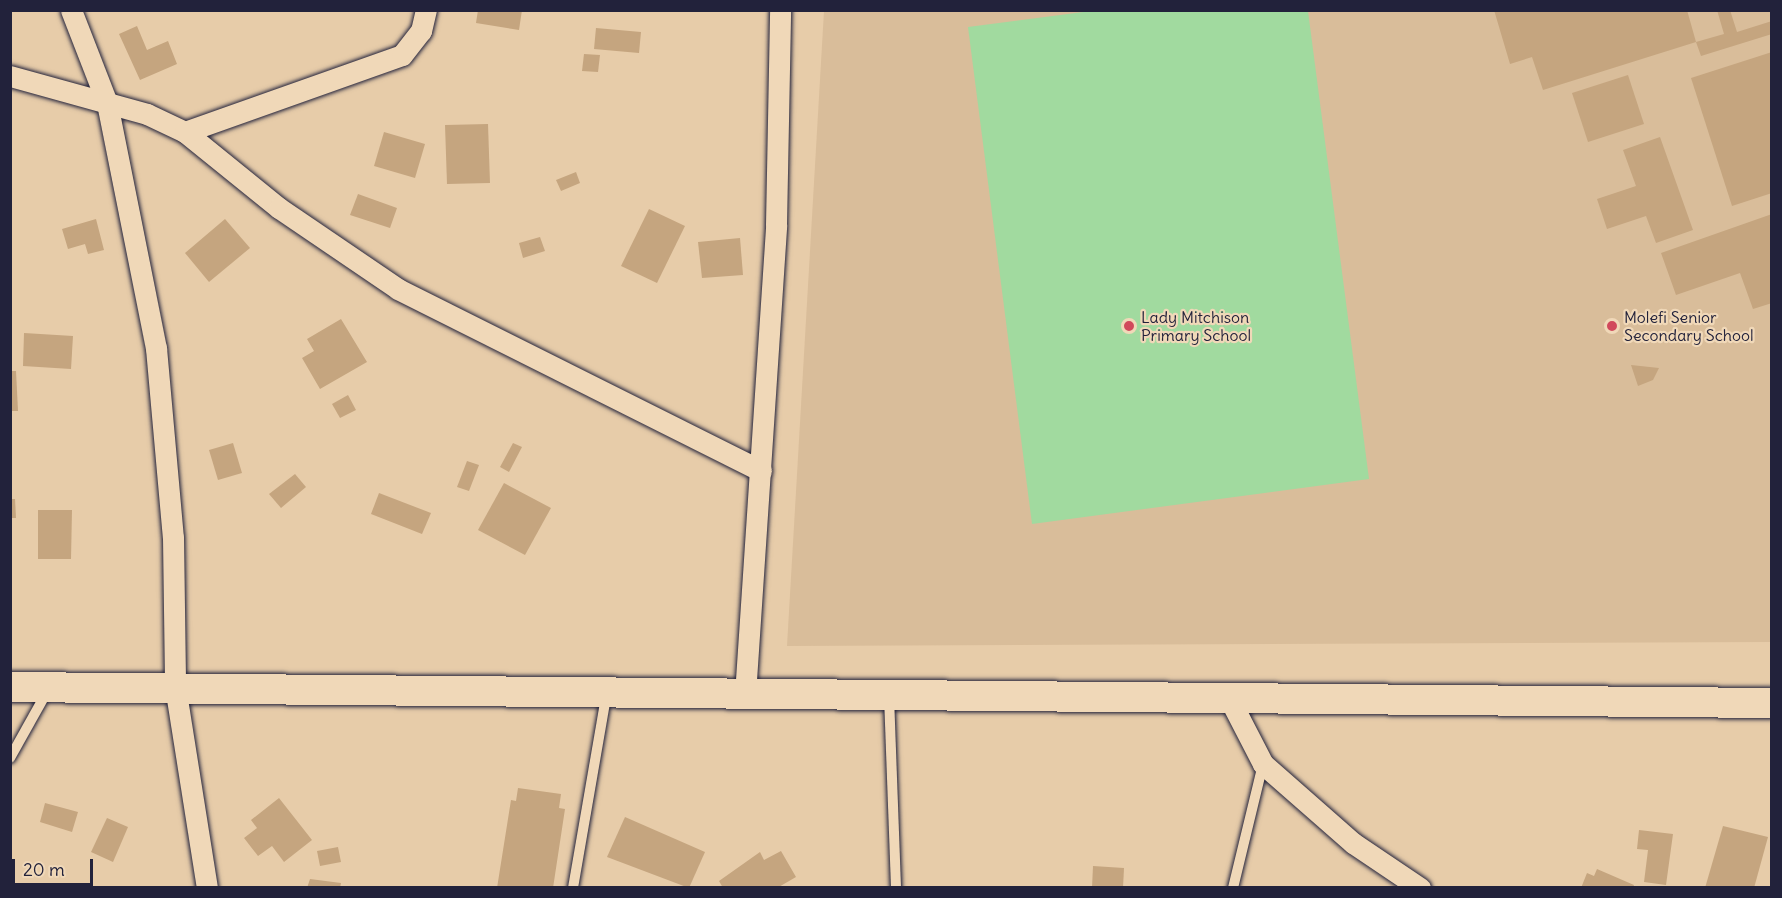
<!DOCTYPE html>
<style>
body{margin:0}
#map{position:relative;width:1782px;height:898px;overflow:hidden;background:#e7cca9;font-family:Delius,sans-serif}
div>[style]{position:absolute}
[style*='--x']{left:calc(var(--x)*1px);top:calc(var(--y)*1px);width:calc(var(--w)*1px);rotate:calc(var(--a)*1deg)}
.built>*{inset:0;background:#d9bd9a}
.green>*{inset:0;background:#a1da9f}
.building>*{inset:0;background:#c5a57f}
.roads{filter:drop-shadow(0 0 2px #22223b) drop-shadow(0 0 2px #22223b)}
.service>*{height:10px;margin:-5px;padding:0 5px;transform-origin:5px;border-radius:5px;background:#f0d8b8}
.minor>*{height:21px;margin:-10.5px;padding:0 10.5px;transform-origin:10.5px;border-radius:10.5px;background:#f0d8b8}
.secondary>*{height:30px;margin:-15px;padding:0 15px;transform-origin:15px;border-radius:15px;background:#f0d8b8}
.dots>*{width:16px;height:16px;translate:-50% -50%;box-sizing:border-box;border:3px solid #f0d8b8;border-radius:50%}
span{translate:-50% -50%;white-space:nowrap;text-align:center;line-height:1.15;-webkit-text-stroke:4.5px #f0d8b8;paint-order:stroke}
.poi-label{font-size:16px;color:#22223b}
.left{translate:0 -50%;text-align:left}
.frame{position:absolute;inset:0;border:12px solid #22223b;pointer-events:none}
.scale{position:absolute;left:12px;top:859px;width:81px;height:27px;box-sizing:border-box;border:3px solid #22223b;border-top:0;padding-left:8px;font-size:18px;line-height:21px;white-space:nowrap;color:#22223b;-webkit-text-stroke:4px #f0d8b8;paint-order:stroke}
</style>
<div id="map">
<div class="built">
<i style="clip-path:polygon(824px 11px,1771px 11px,1771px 642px,787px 646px)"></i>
</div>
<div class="green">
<i style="clip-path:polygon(1091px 11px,1308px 11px,1369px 479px,1032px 524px,968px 27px)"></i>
</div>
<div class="building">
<i style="clip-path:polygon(478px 10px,522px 10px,519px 30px,476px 23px)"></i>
<i style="clip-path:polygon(1494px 10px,1687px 10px,1696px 42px,1543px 90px,1532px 57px,1510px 64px)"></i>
<i style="clip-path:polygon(1717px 10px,1730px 10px,1737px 32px,1772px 21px,1772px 34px,1701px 56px,1696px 42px,1724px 34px)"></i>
<i style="clip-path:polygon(137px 26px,147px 50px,168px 41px,177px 64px,140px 80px,119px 34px)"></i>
<i style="clip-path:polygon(596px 28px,641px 32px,639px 53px,594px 49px)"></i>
<i style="clip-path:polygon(1772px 52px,1772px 193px,1732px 206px,1691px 78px)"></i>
<i style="clip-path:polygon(584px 54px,600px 55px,598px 72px,582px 71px)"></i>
<i style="clip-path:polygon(1628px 75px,1644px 124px,1588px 142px,1572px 93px)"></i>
<i style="clip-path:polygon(488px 124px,490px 183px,447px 184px,445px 125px)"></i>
<i style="clip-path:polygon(384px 132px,425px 144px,415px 178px,374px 166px)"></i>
<i style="clip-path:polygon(1660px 137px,1693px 230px,1656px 243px,1646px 216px,1607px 229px,1597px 199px,1636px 186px,1623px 150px)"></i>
<i style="clip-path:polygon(576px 172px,580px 183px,561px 191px,556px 180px)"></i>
<i style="clip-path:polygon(358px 194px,397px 208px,390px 228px,350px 215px)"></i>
<i style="clip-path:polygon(649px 209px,685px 226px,657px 283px,621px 266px)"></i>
<i style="clip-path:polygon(1772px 214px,1772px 303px,1753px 309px,1740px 273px,1676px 295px,1661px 253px)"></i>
<i style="clip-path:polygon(96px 219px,104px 250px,88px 254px,85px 244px,68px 249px,62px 229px)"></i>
<i style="clip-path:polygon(225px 219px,250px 248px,209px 282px,185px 253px)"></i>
<i style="clip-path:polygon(540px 237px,545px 251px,523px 258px,519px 243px)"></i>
<i style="clip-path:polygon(740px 238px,743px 275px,702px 278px,698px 242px)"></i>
<i style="clip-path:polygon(341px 319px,367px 362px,320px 389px,302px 358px,314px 351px,307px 339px)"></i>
<i style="clip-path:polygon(24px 333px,73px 336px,71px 369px,23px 366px)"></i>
<i style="clip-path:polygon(1631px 365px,1659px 368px,1653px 380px,1638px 386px)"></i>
<i style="clip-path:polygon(10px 371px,16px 371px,18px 411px,10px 411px)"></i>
<i style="clip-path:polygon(348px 395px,356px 410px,340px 418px,332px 404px)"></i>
<i style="clip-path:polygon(233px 443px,242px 473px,218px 480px,209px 450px)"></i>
<i style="clip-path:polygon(513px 443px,522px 447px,509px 472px,500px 467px)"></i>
<i style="clip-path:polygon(467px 461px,479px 465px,469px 491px,457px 487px)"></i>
<i style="clip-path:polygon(295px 474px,306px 487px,281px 508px,269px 494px)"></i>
<i style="clip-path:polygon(504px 483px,551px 508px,525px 555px,478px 530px)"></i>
<i style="clip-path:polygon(379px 493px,431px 513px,422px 534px,371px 514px)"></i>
<i style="clip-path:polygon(10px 499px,15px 499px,16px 518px,10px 518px)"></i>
<i style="clip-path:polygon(38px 510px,72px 510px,71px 559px,38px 559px)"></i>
<i style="clip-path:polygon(518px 788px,561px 794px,559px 808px,565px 809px,553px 888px,497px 888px,511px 800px,516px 801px)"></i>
<i style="clip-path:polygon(279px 798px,312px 840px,284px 862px,272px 846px,258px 856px,244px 838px,257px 828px,251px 820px)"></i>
<i style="clip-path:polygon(45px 803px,78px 812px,72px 832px,40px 822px)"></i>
<i style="clip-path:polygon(625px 817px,705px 852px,689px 888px,607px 857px)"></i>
<i style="clip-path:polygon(107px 818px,128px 827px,113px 862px,91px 852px)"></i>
<i style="clip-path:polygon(1723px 826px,1768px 837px,1754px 888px,1705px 888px)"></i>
<i style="clip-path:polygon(1639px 830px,1673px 834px,1666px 885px,1644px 882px,1648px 850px,1637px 849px)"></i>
<i style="clip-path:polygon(338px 847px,341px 862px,320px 866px,317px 851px)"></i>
<i style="clip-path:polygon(781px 851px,796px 877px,777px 888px,723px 888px,719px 881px,760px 852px,764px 860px)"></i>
<i style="clip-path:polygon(1093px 866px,1124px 868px,1123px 888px,1092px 888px)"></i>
<i style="clip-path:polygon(1597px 869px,1634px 885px,1633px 888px,1581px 888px,1587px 873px,1594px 876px)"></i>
<i style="clip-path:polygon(310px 879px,341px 883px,340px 888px,307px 888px)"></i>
</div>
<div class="roads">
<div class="service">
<i style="--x:889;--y:696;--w:192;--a:87.9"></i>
<i style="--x:10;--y:758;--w:78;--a:-60.8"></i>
<i style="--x:573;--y:888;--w:195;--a:-80.2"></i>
<i style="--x:1233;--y:888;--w:128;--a:-76.4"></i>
</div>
<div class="minor">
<i style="--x:71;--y:10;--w:100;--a:68.8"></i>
<i style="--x:107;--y:103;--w:250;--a:78.7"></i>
<i style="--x:156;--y:348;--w:190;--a:84.9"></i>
<i style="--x:173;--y:537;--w:149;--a:89.2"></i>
<i style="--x:175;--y:686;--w:205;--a:81"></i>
<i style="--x:10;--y:76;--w:142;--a:15.5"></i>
<i style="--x:147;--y:114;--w:42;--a:25.3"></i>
<i style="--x:185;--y:132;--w:121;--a:39"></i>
<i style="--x:279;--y:208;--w:144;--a:34.2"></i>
<i style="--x:398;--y:289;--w:406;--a:26.6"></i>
<i style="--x:185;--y:132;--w:230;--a:-19.5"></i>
<i style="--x:402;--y:55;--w:31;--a:-52"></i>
<i style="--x:421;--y:31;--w:22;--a:-77"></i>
<i style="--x:745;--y:695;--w:471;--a:-86.2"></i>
<i style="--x:776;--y:225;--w:215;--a:-88.9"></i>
<i style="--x:1230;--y:700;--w:72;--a:62.7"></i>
<i style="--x:1263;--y:764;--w:120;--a:41.3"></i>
<i style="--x:1353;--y:843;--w:81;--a:33.9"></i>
</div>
<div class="secondary">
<i style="--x:10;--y:687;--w:1762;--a:0.52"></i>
</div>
</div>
<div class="dots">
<i style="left:1129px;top:326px;background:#d1495b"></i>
<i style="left:1612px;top:326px;background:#d1495b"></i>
</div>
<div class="poi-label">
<span class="left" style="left:1141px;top:326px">Lady Mitchison<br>Primary School</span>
<span class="left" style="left:1624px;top:326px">Molefi Senior<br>Secondary School</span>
</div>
<div class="frame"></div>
<div class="scale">20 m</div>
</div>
